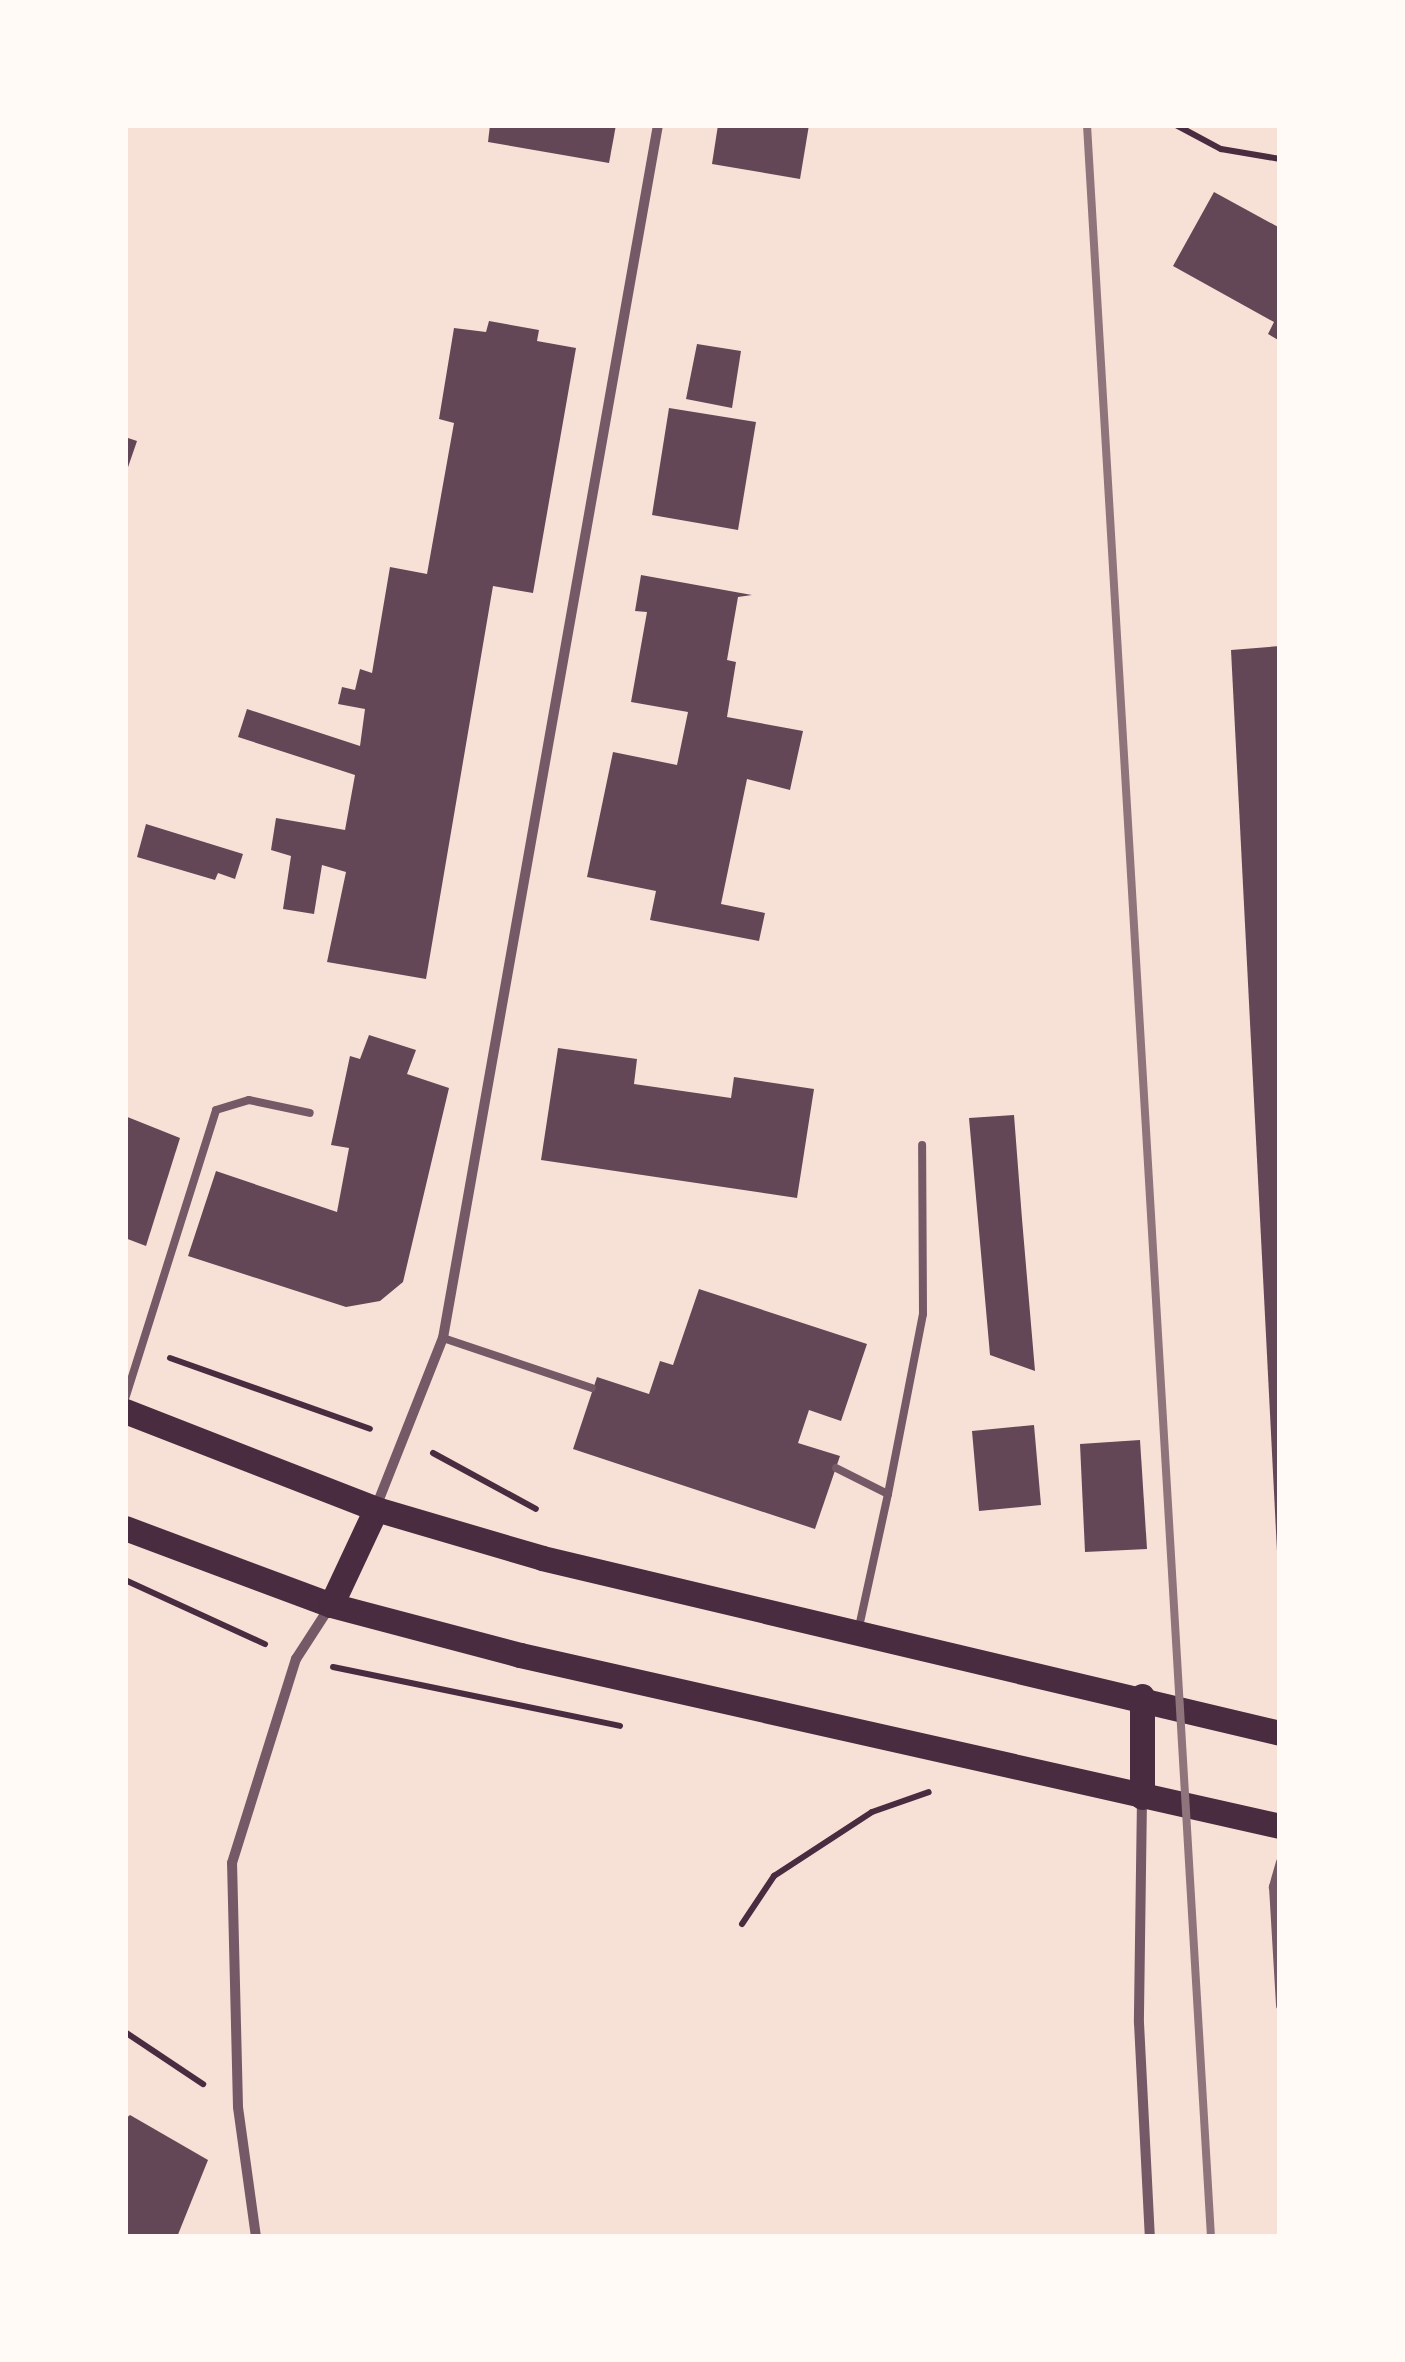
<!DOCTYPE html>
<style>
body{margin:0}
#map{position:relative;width:1405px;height:2362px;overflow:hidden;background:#f7e1d7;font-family:Spectral,serif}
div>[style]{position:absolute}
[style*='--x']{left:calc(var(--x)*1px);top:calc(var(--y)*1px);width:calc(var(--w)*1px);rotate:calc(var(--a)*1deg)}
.building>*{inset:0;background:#644757}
.path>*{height:6px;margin:-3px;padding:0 3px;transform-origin:3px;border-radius:3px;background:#4a2c40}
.service>*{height:8px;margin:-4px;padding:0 4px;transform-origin:4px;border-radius:4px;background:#755966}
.minor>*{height:10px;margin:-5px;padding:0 5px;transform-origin:5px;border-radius:5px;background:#755966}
.primary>*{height:25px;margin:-12.5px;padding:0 12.5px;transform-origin:12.5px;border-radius:12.5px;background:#4a2c40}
.rail>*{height:8px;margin:-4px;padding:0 4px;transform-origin:4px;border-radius:4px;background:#8f747c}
span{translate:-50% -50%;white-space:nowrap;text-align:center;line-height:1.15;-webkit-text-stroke:8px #fffaf5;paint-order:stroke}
.frame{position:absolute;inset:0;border:128px solid #fffaf5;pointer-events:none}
</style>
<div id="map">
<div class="building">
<i style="clip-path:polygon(490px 125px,616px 125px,609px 163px,488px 142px)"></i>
<i style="clip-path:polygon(718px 125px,809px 125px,800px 179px,712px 164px)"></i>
<i style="clip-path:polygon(1214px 192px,1280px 228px,1280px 341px,1268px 334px,1274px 322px,1173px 266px)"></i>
<i style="clip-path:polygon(489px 321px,539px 330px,537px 341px,576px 348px,533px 593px,493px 586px,426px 979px,327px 962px,346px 872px,322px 865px,314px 914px,283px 909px,291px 856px,271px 850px,276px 818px,345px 830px,355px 775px,238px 737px,247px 709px,360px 746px,365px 709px,338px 704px,342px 687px,355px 690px,360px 669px,372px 673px,390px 567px,427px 574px,454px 423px,439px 419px,454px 328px,486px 332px)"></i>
<i style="clip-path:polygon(697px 344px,741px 351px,732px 408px,686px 399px)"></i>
<i style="clip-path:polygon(669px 408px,756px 422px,738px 530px,652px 515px)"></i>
<i style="clip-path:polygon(125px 437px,137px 441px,126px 473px,125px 473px)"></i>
<i style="clip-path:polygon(641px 575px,752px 595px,738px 597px,727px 660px,736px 662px,727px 717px,803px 731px,790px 790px,747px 779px,721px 904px,765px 913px,759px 941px,650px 920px,656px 891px,587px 877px,613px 752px,677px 765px,688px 712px,631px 702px,647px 612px,635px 611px)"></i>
<i style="clip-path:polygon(1280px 646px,1280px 1551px,1277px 1551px,1231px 650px)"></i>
<i style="clip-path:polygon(146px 824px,243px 854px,235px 879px,218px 873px,215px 880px,137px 857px)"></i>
<i style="clip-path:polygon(369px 1035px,416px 1050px,407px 1074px,449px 1088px,403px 1282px,380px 1301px,346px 1307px,188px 1256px,216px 1171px,337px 1212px,349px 1148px,331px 1145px,350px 1056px,360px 1059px)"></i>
<i style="clip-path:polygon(558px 1048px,637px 1059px,634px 1084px,731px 1098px,734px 1077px,814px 1089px,797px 1198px,541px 1160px)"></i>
<i style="clip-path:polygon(1014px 1115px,1022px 1219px,1035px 1371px,990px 1355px,969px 1118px)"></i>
<i style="clip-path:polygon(125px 1116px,180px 1138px,146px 1246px,125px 1238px)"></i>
<i style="clip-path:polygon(699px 1289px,867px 1344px,841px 1421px,809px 1410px,798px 1443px,840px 1456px,815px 1529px,573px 1449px,597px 1377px,649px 1394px,660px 1361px,673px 1365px)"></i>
<i style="clip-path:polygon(1034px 1425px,1041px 1505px,979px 1511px,972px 1431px)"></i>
<i style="clip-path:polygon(1140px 1440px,1147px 1549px,1085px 1552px,1080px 1444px)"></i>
<i style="clip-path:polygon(130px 2115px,208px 2160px,177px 2237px,125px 2237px,125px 2119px)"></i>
</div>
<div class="path">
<i style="--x:1176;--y:125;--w:51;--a:28.1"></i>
<i style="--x:1221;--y:149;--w:60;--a:9.6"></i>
<i style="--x:170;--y:1358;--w:212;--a:19.5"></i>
<i style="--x:433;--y:1453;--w:117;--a:28.5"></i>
<i style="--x:125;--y:1580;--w:154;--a:24.6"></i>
<i style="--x:333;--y:1667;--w:293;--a:11.6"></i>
<i style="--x:742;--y:1924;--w:58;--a:-56.3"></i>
<i style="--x:774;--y:1876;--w:117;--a:-33.1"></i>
<i style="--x:872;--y:1812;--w:60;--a:-19.3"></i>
<i style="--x:125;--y:2032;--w:94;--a:33.7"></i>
</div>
<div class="service">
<i style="--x:443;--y:1338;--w:157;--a:18.6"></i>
<i style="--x:125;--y:1399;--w:303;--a:-72.5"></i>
<i style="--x:216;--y:1110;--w:34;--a:-17"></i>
<i style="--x:249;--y:1100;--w:62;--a:12"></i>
<i style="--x:836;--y:1468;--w:58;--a:26.6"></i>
<i style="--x:888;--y:1494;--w:136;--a:102.3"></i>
<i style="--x:888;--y:1494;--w:183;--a:-79"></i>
<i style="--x:923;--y:1314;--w:169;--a:-90.3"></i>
<i style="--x:1280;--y:1862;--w:26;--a:106"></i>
<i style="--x:1273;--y:1887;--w:119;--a:86.6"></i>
</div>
<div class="minor">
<i style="--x:376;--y:1507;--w:182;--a:-68.4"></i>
<i style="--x:443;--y:1338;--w:1232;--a:-79.95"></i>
<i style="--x:1142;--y:1798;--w:225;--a:90.8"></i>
<i style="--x:1139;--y:2023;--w:214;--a:87.1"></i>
<i style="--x:256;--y:2237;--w:131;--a:-97.9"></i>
<i style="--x:238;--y:2107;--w:244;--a:-91.4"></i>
<i style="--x:232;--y:1863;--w:214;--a:-72.6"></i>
<i style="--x:296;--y:1659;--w:64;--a:-57.1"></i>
</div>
<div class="primary">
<i style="--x:125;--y:1411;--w:269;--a:21.3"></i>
<i style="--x:376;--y:1509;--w:173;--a:16.4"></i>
<i style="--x:542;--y:1558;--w:758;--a:13.34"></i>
<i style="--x:125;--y:1528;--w:220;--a:20.5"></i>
<i style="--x:331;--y:1605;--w:196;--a:14.8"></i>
<i style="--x:520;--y:1655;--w:779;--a:12.68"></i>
<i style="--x:331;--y:1605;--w:106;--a:-64.9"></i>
<i style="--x:1142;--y:1797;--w:101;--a:-90"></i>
</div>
<div class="rail">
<i style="--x:1087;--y:125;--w:2116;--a:86.64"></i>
</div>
<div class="frame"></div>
</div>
